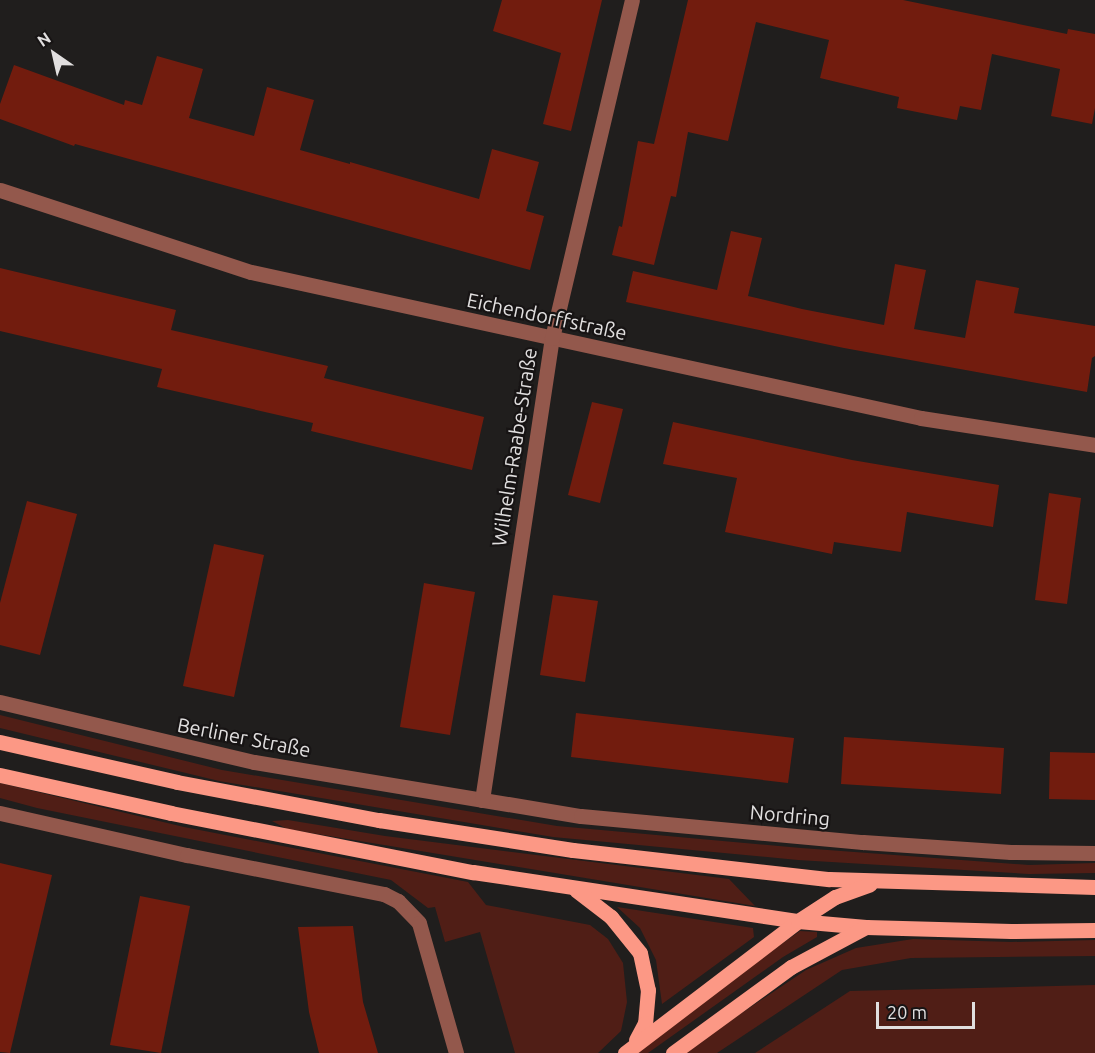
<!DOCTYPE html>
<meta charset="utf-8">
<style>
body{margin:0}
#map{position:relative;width:1095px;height:1053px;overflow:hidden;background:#201e1d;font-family:Ubuntu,sans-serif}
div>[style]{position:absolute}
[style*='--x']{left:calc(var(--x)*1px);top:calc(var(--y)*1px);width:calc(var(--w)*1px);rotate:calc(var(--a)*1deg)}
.green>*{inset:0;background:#501e16}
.building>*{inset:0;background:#721c0e}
.minor>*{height:15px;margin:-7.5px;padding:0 7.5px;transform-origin:7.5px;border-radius:7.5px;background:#93584c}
.major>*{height:15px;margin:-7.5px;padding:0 7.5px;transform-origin:7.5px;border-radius:7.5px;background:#fc9885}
span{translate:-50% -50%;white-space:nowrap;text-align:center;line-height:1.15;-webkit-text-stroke:4.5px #171414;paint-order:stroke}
.street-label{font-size:20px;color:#e1dfdf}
.north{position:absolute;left:24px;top:24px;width:60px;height:60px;-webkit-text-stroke:4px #171414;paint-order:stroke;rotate:326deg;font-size:16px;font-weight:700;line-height:24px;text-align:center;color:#e1dfdf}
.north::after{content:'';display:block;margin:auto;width:21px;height:27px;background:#e1dfdf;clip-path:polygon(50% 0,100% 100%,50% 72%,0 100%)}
.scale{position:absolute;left:876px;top:1002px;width:99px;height:27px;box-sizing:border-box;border:3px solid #e1dfdf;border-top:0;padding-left:8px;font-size:18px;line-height:21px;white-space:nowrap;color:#e1dfdf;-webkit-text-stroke:4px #171414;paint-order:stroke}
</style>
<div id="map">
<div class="green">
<i style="clip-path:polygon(0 715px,222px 770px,557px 826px,801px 848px,1029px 865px,1095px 863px,1095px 873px,1029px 874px,798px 860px,553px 837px,219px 781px,0 728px)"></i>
<i style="clip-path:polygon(0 783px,184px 827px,468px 882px,486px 905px,590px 925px,608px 939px,623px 963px,627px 1002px,621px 1031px,598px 1053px,515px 1053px,480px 932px,445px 942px,435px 907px,428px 908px,391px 880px,37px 808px,0 798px)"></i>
<i style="clip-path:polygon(288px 820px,385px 836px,729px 879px,755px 906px,287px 829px,272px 821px)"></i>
<i style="clip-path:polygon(617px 907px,753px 928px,754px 937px,662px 1004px,656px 960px,640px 928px)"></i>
<i style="clip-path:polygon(800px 931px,817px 932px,817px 937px,783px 957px,648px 1053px,635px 1053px,708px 996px)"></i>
<i style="clip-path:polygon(913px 939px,1011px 942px,1095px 940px,1095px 956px,911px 958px,842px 970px,717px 1053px,682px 1053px,806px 970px,856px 948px)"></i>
<i style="clip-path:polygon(1095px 985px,1095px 1053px,755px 1053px,850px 991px)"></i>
</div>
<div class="building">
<i style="clip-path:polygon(502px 0,602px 0,571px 131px,543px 124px,561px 53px,493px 31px)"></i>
<i style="clip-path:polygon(688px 0,903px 0,1067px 34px,1068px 29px,1095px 34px,1095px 108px,1092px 124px,1051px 116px,1060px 69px,992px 54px,981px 110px,960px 106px,957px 120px,897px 108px,899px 97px,820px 78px,829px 40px,756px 22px,728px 141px,688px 132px,676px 197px,671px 196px,654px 265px,612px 255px,619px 226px,622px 227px,638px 141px,654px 144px)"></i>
<i style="clip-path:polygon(157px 56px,203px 69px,189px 118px,254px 136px,267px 87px,314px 100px,300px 150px,350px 164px,350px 162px,479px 199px,492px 149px,539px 162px,526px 211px,544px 216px,530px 270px,75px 144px,74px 146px,0 119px,0 104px,14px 65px,124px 105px,125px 100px,142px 105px)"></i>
<i style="clip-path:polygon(731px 231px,762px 238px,748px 296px,802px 309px,884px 325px,895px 264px,926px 270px,914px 329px,965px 338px,976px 280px,1019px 288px,1014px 313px,1095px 326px,1095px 356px,1092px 358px,1087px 392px,844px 348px,626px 302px,633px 271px,717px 290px)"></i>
<i style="clip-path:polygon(0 268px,176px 310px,171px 330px,328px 366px,324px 378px,484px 417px,472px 470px,311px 431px,313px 423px,157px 387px,162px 369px,0 331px)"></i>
<i style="clip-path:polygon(592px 402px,623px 409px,600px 503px,568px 495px)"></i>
<i style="clip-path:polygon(673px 422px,852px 460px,999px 485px,993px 527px,907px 512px,901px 552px,834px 542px,832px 554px,725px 532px,737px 478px,663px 464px)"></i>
<i style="clip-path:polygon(1049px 493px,1081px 498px,1067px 604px,1035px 600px)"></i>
<i style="clip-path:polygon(27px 501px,77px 514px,40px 655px,0 645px,0 603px)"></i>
<i style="clip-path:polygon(214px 544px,264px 555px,234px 697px,183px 686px)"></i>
<i style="clip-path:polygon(424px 583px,475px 592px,450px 735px,400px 727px)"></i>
<i style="clip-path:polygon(553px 595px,598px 601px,585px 682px,540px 675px)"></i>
<i style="clip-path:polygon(576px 713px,794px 738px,788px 783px,571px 757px)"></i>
<i style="clip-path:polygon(844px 737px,1004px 748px,1001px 794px,841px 784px)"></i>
<i style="clip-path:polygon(1050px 752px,1095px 753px,1095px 800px,1049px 799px)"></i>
<i style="clip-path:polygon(0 863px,52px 875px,10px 1053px,0 1052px)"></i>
<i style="clip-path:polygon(140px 896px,190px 906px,161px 1053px,110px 1045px)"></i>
<i style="clip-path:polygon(353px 926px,363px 1002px,378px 1053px,319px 1053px,309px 1012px,298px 927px)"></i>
</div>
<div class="minor">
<i style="--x:0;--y:190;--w:264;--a:18.1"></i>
<i style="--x:251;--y:272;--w:686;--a:12.29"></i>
<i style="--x:921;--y:418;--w:176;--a:8.8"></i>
<i style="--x:0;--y:702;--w:261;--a:13.3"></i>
<i style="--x:254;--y:762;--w:331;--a:9.4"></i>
<i style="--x:581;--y:816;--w:283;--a:5.3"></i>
<i style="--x:863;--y:842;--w:148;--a:3.9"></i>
<i style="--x:1011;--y:852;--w:84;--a:0.7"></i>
<i style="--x:482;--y:800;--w:467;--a:-81.4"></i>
<i style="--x:552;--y:338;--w:347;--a:-76.7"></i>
<i style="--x:0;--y:813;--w:192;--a:12.7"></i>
<i style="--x:187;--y:855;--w:201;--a:11.2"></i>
<i style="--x:384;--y:894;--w:16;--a:27"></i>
<i style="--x:398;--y:901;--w:30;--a:46"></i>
<i style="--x:419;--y:923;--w:135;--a:74.1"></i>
</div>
<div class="major">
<i style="--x:0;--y:742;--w:181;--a:12.7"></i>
<i style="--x:177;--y:782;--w:206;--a:10.7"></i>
<i style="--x:379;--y:820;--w:196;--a:8.8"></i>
<i style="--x:573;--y:850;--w:258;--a:6.5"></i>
<i style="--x:829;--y:879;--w:266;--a:1.7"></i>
<i style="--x:0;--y:775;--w:175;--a:12.5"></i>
<i style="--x:171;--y:813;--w:308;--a:11.1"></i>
<i style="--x:473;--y:872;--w:329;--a:8.6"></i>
<i style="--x:798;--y:921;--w:68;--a:5"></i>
<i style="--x:866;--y:927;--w:145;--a:1.6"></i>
<i style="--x:1011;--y:931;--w:84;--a:-0.7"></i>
<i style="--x:576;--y:890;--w:44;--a:37.6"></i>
<i style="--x:611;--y:917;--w:46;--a:51.1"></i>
<i style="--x:640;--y:953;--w:38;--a:78"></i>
<i style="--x:648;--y:990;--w:33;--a:95"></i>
<i style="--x:645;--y:1023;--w:19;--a:118"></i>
<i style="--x:625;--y:1053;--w:218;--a:-37.3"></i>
<i style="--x:798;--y:921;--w:44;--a:-33"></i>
<i style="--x:835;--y:897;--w:37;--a:-20"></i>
<i style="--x:673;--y:1053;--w:146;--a:-36.1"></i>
<i style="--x:791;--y:967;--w:85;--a:-28.1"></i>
</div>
<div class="street-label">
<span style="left:547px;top:316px;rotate:12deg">Eichendorffstraße</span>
<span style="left:514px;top:447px;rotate:-81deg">Wilhelm-Raabe-Straße</span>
<span style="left:244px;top:737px;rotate:11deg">Berliner Straße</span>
<span style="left:790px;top:815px;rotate:5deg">Nordring</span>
</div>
<div class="north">N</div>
<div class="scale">20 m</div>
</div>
